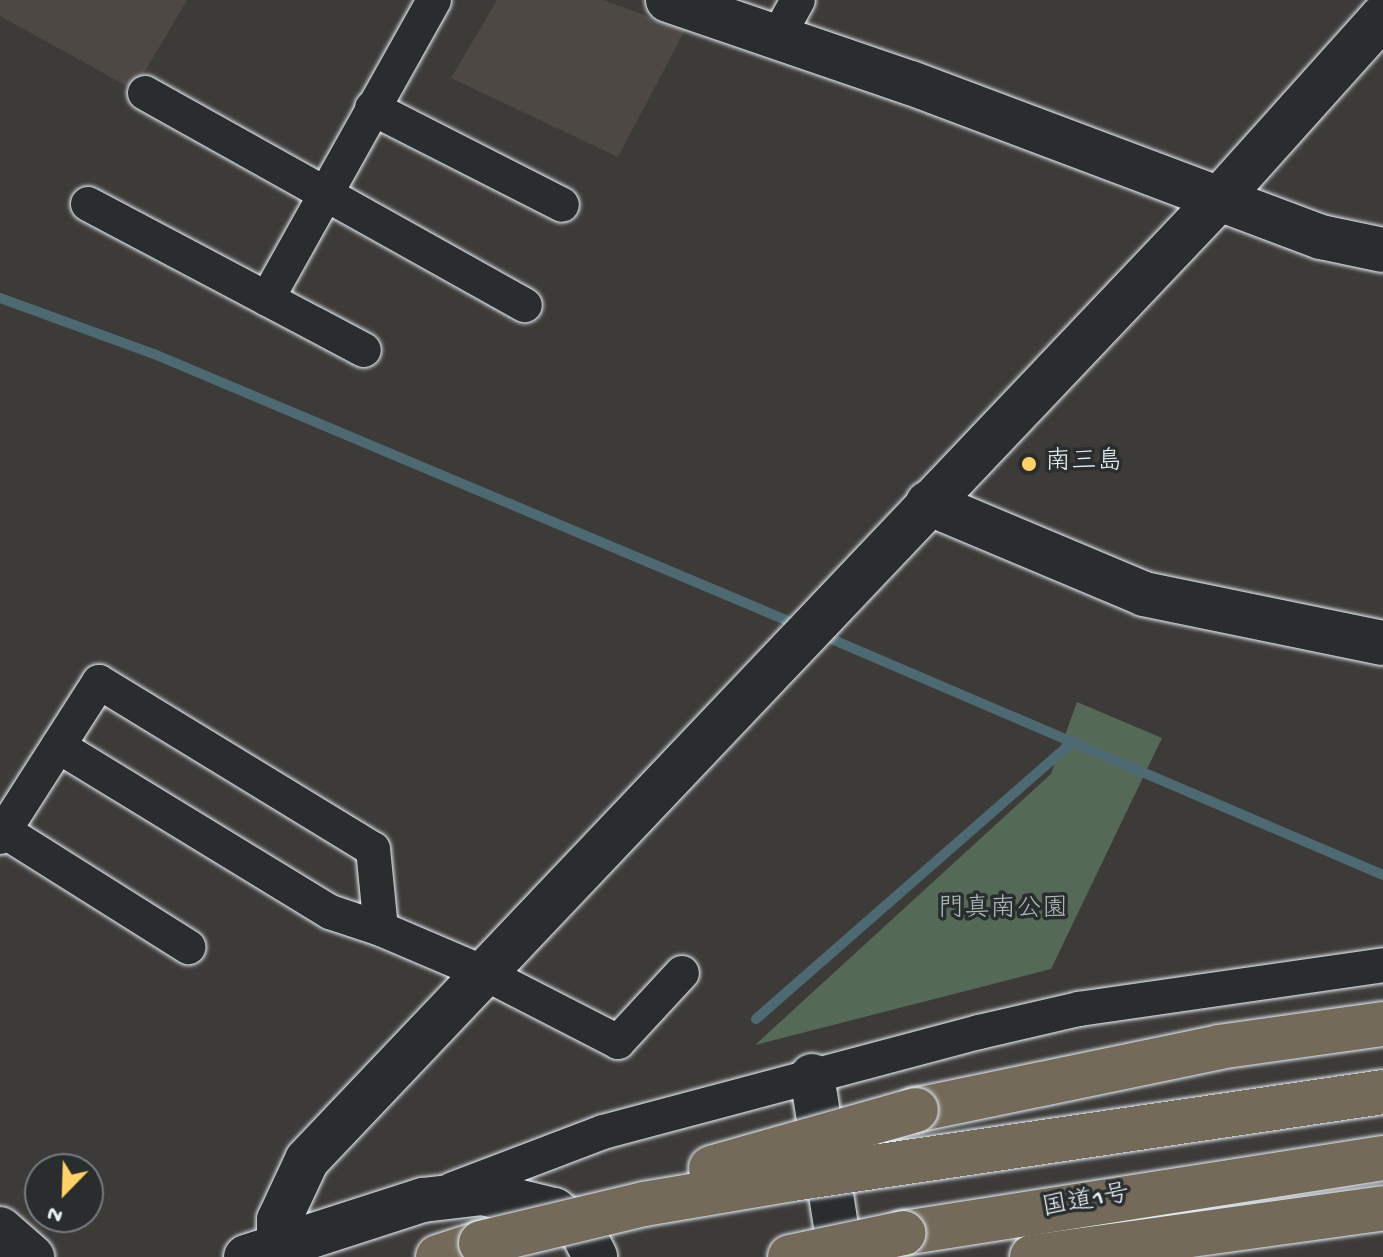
<!DOCTYPE html>
<html>
<head>
<meta charset="utf-8">
<style>
	body { margin:0 }
	#map { position:relative; width:1383px; height:1257px; overflow:hidden; background:#3d3b38; font-family:"Gochi Hand","Klee One",sans-serif }
	div>[style] { position:absolute }
	.built>* { inset:0; background:#4d4844 }
	.green>* { inset:0; background:#556a56 }
	.stream>* { height:10px; margin:-5px; padding:0 5px; transform-origin:5px; border-radius:5px; background:#4d6a72 }
	.roads { filter:drop-shadow(0 0 2px #e8f1f8) drop-shadow(0 0 2px #e8f1f8) }
	.street>* { height:34px; margin:-17px; padding:0 17px; transform-origin:17px; border-radius:17px; background:#2a2d2e }
	.secondary>* { height:44px; margin:-22px; padding:0 22px; transform-origin:22px; border-radius:22px; background:#2a2d2e }
	.highway>* { height:44px; margin:-22px; padding:0 22px; transform-origin:22px; border-radius:22px; background:#746a5a }
	.bridges { filter:drop-shadow(0 0 2px #e8f1f8) drop-shadow(0 0 2px #e8f1f8) }
	.highway-bridge>* { height:44px; margin:-22px; padding:0 22px; transform-origin:22px; border-radius:22px; background:#746a5a }
	.dots>* { width:22px; height:22px; translate:-50% -50%; box-sizing:border-box; border:4px solid #2a2d2e; border-radius:50% }
	span { translate:-50% -50%; white-space:nowrap; text-align:center; line-height:1.15; -webkit-text-stroke:7px #2a2d2e; paint-order:stroke }
	.poi-label { font-size:26px; color:#e8f1f8 }
	.left { translate:0 -50%; text-align:left }
	.park-label { font-size:26px; color:#adbbb7 }
	.street-label { font-size:26px; color:#e8f1f8 }
	.north { position:absolute; left:24px; top:1153px; width:80px; height:80px; box-sizing:border-box; background:#2a2d2e; border:2px solid #767b7f; border-radius:50%; rotate:203deg; font-size:22px; font-weight:700; line-height:32px; text-align:center; color:#e8f1f8 }
	.north::after { content:''; display:block; margin:auto; width:28px; height:36px; background:#ffd166; clip-path:polygon(50% 0,100% 100%,50% 72%,0 100%) }
</style>
</head>
<body>
<div id="map">
	<div class="built">
		<i style="clip-path:polygon(0 0,187px 0,134px 90px,0 16px)"></i>
		<i style="clip-path:polygon(497px 0,603px 0,685px 30px,618px 157px,451px 78px)"></i>
	</div>
	<div class="green">
		<i style="clip-path:polygon(1077px 702px,1162px 738px,1051px 969px,755px 1045px,1051px 774px)"></i>
	</div>
	<div class="stream">
		<i style="left:0;top:298px;width:164px;rotate:20deg"></i>
		<i style="left:154px;top:354px;width:701px;rotate:22.83deg"></i>
		<i style="left:822px;top:635px;width:610px;rotate:23.16deg"></i>
		<i style="left:756px;top:1019px;width:422px;rotate:-41.2deg"></i>
	</div>
	<div class="roads">
		<div class="street">
			<i style="left:777px;top:38px;width:43px;rotate:-61.1deg"></i>
			<i style="left:145px;top:93px;width:435px;rotate:29.2deg"></i>
			<i style="left:372px;top:108px;width:213px;rotate:27deg"></i>
			<i style="left:88px;top:204px;width:312px;rotate:27.9deg"></i>
			<i style="left:267px;top:299px;width:342px;rotate:-60.8deg"></i>
			<i style="left:58px;top:746px;width:319px;rotate:31.4deg"></i>
			<i style="left:330px;top:912px;width:54px;rotate:18.4deg"></i>
			<i style="left:4px;top:831px;width:218px;rotate:32.2deg"></i>
			<i style="left:0;top:837px;width:184px;rotate:-57.4deg"></i>
			<i style="left:99px;top:682px;width:321px;rotate:31.4deg"></i>
			<i style="left:373px;top:849px;width:80px;rotate:84.3deg"></i>
			<i style="left:381px;top:929px;width:110px;rotate:23.1deg"></i>
			<i style="left:482px;top:972px;width:153px;rotate:27.2deg"></i>
			<i style="left:618px;top:1042px;width:94px;rotate:-47.2deg"></i>
			<i style="left:453px;top:1189px;width:160px;rotate:-20.8deg"></i>
			<i style="left:603px;top:1132px;width:389px;rotate:-14.9deg"></i>
			<i style="left:979px;top:1032px;width:103px;rotate:-13deg"></i>
			<i style="left:1079px;top:1009px;width:307px;rotate:-8.2deg"></i>
		</div>
		<div class="secondary">
			<i style="left:668px;top:0;width:257px;rotate:18.9deg"></i>
			<i style="left:911px;top:83px;width:438px;rotate:20.6deg"></i>
			<i style="left:1321px;top:237px;width:63px;rotate:11.8deg"></i>
			<i style="left:928px;top:503px;width:234px;rotate:22.8deg"></i>
			<i style="left:1144px;top:594px;width:244px;rotate:11.6deg"></i>
			<i style="left:812px;top:1076px;width:183px;rotate:80.9deg"></i>
			<i style="left:0;top:1229px;width:43px;rotate:41.2deg"></i>
			<i style="left:279px;top:1247px;width:27px;rotate:-90deg"></i>
			<i style="left:279px;top:1220px;width:66px;rotate:-65deg"></i>
			<i style="left:307px;top:1160px;width:1325px;rotate:-46.5deg"></i>
			<i style="left:1219px;top:199px;width:246px;rotate:-48.1deg"></i>
			<i style="left:246px;top:1257px;width:186px;rotate:-17.9deg"></i>
			<i style="left:423px;top:1200px;width:60px;rotate:-6.7deg"></i>
			<i style="left:483px;top:1193px;width:73px;rotate:13.5deg"></i>
			<i style="left:554px;top:1210px;width:35px;rotate:37deg"></i>
			<i style="left:582px;top:1231px;width:29px;rotate:63deg"></i>
		</div>
		<div class="highway">
			<i style="left:916px;top:1110px;width:309px;rotate:-11.7deg"></i>
			<i style="left:1219px;top:1047px;width:166px;rotate:-8deg"></i>
			<i style="left:904px;top:1233px;width:485px;rotate:-8.9deg"></i>
			<i style="left:438px;top:1257px;width:45px;rotate:-18deg"></i>
			<i style="left:1032px;top:1257px;width:354px;rotate:-7.9deg"></i>
		</div>
	</div>
	<div class="bridges">
		<div class="highway-bridge">
			<i style="left:711px;top:1168px;width:213px;rotate:-15.8deg"></i>
			<i style="left:481px;top:1243px;width:168px;rotate:-13.5deg"></i>
			<i style="left:644px;top:1204px;width:150px;rotate:-9.6deg"></i>
			<i style="left:792px;top:1179px;width:597px;rotate:-8.37deg"></i>
			<i style="left:790px;top:1257px;width:116px;rotate:-11.9deg"></i>
		</div>
	</div>
	<div class="dots">
		<i style="left:1029px;top:464px;background:#ffd166"></i>
	</div>
	<div class="poi-label">
		<span class="left" style="left:1045px;top:464px">南三島</span>
	</div>
	<div class="park-label">
		<span style="left:1003px;top:911px">門真南公園</span>
	</div>
	<div class="street-label">
		<span style="left:1086px;top:1203px;rotate:-10deg">国道1号</span>
	</div>
	<div class="north">N</div>
</div>
</body>
</html>
